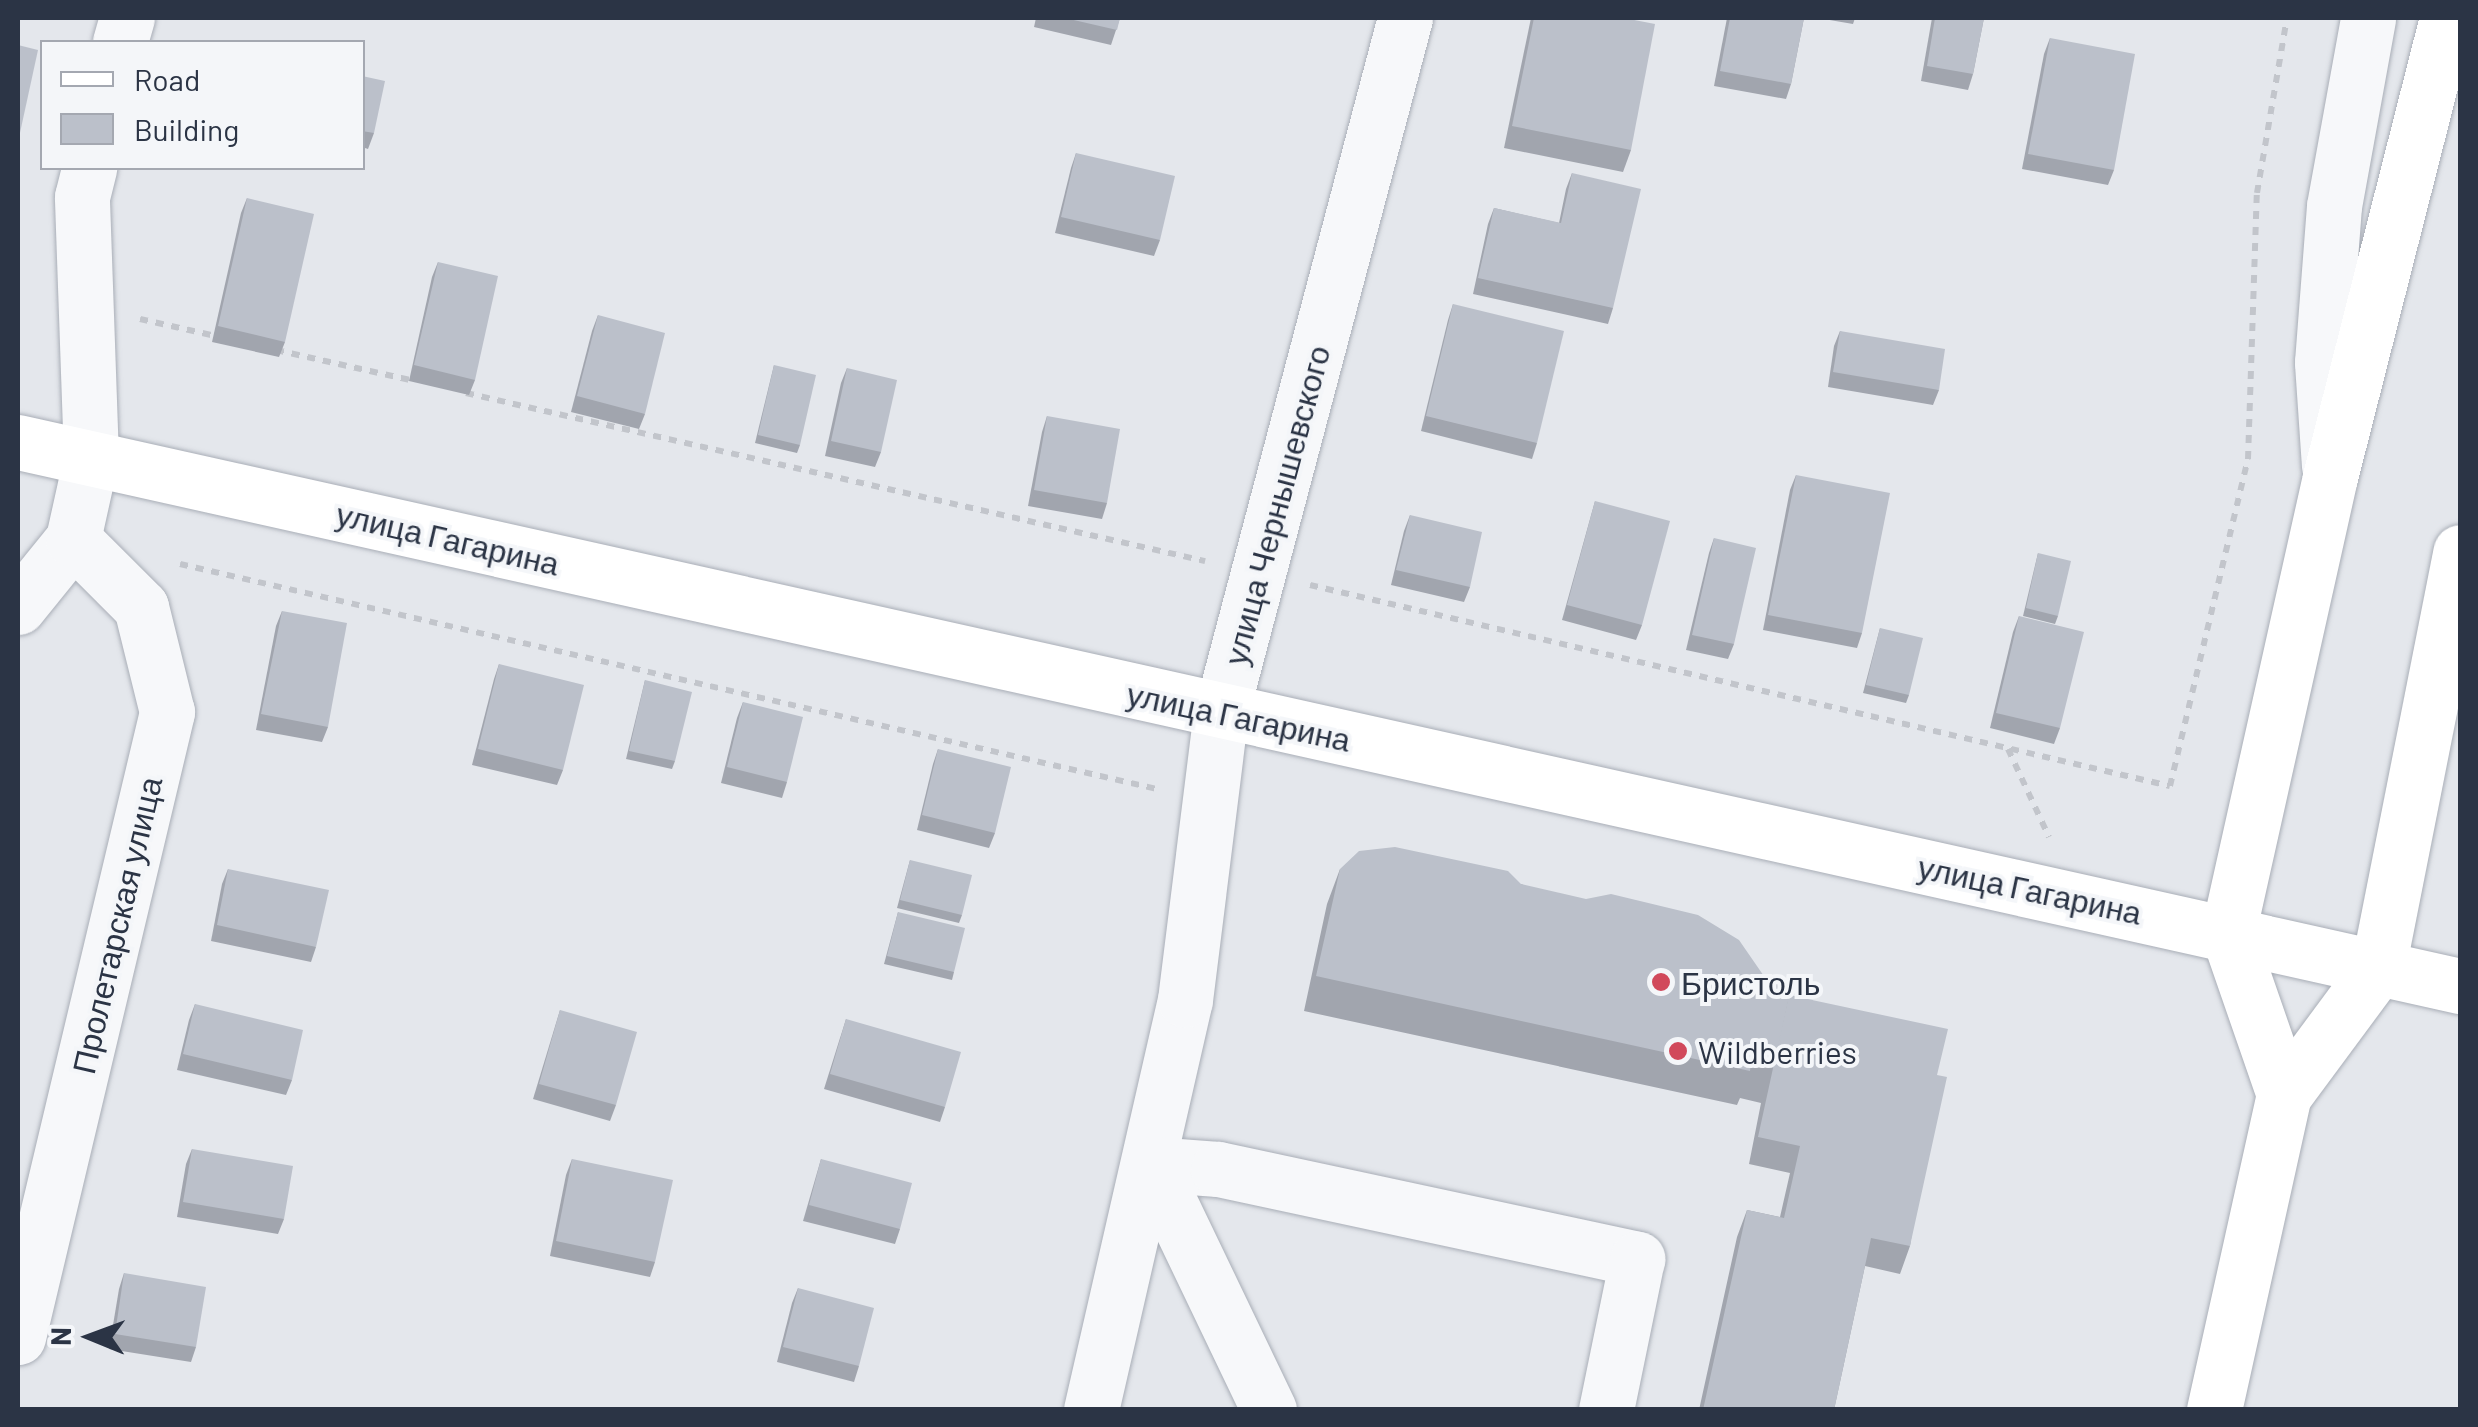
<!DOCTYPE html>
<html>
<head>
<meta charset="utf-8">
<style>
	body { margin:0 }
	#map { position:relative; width:2478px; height:1427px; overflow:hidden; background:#e4e7ec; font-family:Barlow,sans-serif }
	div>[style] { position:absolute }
	.path>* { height:6px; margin-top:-3px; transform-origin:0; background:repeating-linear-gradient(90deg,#c2c5cb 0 8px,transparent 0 16px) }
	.roads { filter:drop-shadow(0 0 2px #a9aeb7) drop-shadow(0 0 2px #a9aeb7) }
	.minor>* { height:55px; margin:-27.5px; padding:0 27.5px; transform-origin:27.5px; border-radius:27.5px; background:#f7f8fa }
	.major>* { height:55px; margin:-27.5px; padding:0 27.5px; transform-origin:27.5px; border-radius:27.5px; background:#fff }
	.wall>* { inset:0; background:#a1a5ae }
	.building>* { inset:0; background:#bbc0ca }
	.dots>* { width:28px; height:28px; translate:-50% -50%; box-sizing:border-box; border:5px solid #f4f6f9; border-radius:50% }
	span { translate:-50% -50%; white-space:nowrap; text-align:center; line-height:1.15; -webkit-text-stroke:8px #f4f6f9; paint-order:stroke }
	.street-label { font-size:32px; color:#2b3445 }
	.poi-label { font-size:32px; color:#2b3445 }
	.left { translate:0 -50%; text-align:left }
	.frame { position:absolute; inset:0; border:20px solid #2b3445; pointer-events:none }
	.legend { position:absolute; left:40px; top:40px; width:325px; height:130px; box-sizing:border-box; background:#f4f6f9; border:2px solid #a4a8b1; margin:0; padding:12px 18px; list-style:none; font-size:30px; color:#2b3445 }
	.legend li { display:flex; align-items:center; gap:20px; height:50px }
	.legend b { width:50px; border:2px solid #a4a8b1 }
	.north { position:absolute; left:40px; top:1287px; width:100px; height:100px; -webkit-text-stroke:8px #f4f6f9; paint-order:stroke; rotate:271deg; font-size:28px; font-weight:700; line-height:40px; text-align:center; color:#2b3445 }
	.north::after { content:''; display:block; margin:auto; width:35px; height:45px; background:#2b3445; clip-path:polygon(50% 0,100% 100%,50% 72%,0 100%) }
</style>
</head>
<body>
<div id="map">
	<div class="path">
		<i style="left:140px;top:319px;width:82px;rotate:12.7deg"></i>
		<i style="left:276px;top:350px;width:142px;rotate:12.6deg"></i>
		<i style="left:466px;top:393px;width:758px;rotate:12.81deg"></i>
		<i style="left:180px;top:564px;width:1003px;rotate:12.97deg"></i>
		<i style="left:1310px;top:585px;width:883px;rotate:13.16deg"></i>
		<i style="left:2170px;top:786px;width:336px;rotate:-76.6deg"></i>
		<i style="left:2248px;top:459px;width:266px;rotate:-88.1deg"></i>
		<i style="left:2257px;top:193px;width:178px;rotate:-80.3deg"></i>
		<i style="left:2008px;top:749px;width:97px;rotate:65deg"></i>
	</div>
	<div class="roads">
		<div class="minor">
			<i style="left:120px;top:42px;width:25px;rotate:-74deg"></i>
			<i style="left:2329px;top:466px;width:104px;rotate:-93.9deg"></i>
			<i style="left:2322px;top:362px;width:156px;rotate:-85.6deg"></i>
			<i style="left:2334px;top:206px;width:191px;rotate:-79.7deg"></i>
			<i style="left:18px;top:607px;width:87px;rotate:-51deg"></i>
			<i style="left:18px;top:1337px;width:643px;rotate:-76.59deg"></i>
			<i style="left:167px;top:712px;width:108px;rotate:-103.9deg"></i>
			<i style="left:141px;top:607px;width:96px;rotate:-135deg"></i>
			<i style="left:73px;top:539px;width:83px;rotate:-77.5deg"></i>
			<i style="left:91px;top:458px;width:261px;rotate:-92deg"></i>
			<i style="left:82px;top:197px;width:30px;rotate:-76deg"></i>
			<i style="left:1091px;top:1410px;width:421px;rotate:-77.1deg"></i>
			<i style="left:1185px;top:1000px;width:289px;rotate:-82.9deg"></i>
			<i style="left:1221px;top:713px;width:719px;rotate:-75.17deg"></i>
			<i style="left:1269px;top:1410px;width:273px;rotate:-115.6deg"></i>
			<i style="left:1151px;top:1164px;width:67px;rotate:4.3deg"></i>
			<i style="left:1218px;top:1169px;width:429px;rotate:12.1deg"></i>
			<i style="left:1637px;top:1259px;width:154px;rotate:101.6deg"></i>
		</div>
		<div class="major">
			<i style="left:18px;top:442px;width:2502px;rotate:12.56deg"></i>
			<i style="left:2228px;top:933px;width:467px;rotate:-77.4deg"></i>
			<i style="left:2330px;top:477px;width:474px;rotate:-75.7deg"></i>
			<i style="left:2228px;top:933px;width:171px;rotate:70.9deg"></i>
			<i style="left:2214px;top:1410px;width:323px;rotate:-77.5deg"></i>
			<i style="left:2284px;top:1095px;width:158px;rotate:-53.5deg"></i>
			<i style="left:2378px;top:968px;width:424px;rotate:-78.8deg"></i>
		</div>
	</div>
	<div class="wall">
		<i style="clip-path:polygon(1036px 18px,1120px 18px,1111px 45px,1034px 27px)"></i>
		<i style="clip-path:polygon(1531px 18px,1624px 18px,1631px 150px,1623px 172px,1504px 148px)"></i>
		<i style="clip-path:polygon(1727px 18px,1804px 18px,1791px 84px,1786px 99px,1714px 86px)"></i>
		<i style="clip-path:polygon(1818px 18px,1855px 18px,1853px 24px)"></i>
		<i style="clip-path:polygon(1932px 18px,1984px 18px,1973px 74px,1968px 90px,1921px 81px)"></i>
		<i style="clip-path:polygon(2050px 38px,2114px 170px,2108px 185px,2022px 169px,2044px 54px)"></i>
		<i style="clip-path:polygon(362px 76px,374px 133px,368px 149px,362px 147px)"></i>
		<i style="clip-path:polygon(1076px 153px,1160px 240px,1154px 256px,1055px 233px,1071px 168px)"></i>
		<i style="clip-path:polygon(1572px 173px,1613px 308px,1608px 324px,1473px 294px,1488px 224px,1494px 208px,1559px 223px,1566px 189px)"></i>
		<i style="clip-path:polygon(247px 198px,285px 342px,279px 357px,212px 342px,241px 213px)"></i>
		<i style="clip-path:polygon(438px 262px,475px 380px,469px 395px,409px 381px,432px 277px)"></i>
		<i style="clip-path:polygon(1453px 304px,1537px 443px,1532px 459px,1421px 431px,1448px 320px)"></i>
		<i style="clip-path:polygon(598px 315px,645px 414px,639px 429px,571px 412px,592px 331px)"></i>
		<i style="clip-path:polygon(1840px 331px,1939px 390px,1933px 405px,1828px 387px,1834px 346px)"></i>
		<i style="clip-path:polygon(774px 365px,800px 445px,797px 453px,755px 443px)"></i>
		<i style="clip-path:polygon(847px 368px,881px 452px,875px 467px,825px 456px,841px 383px)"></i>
		<i style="clip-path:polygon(1047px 416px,1107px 503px,1102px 519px,1028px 506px,1042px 432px)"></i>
		<i style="clip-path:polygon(1796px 475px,1862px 633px,1857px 648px,1763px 630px,1790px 490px)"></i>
		<i style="clip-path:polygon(1595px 501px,1642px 625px,1636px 640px,1562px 620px)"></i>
		<i style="clip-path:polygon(1410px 515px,1470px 587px,1464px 602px,1391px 585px,1404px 531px)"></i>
		<i style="clip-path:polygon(1714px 538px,1734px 644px,1728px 659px,1686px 650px,1709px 553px)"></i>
		<i style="clip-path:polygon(2038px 553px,2058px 616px,2055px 624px,2023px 616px)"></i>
		<i style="clip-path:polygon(282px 611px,328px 727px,322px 742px,256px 730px,276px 626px)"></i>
		<i style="clip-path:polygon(2019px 616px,2060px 728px,2054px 744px,1990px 728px,2013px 632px)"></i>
		<i style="clip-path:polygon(1880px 628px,1909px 695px,1906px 703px,1863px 693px)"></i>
		<i style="clip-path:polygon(499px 664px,563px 770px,557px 785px,472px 765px,494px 679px)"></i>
		<i style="clip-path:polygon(645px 680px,675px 761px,672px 769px,626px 759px)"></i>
		<i style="clip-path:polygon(743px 702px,787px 782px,782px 798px,721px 783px,737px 718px)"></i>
		<i style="clip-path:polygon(938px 749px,995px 833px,989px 848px,917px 830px,933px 764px)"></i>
		<i style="clip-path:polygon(910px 860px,962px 915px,959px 923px,897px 908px)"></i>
		<i style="clip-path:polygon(228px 869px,316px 947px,311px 962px,211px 941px,222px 884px)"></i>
		<i style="clip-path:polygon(1340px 869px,1521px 884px,1768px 982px,1937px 1075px,1910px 1246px,1900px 1274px,1865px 1266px,1834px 1410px,1699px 1410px,1737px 1237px,1747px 1210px,1780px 1217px,1790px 1173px,1749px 1164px,1761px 1103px,1740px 1098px,1737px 1105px,1304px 1011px,1327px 904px)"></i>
		<i style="clip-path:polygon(898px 912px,954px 972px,952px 980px,884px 964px)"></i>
		<i style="clip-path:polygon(195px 1004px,292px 1080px,286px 1095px,177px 1070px,189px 1020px)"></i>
		<i style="clip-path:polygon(560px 1010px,616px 1105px,610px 1121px,533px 1099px)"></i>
		<i style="clip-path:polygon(846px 1019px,945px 1107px,940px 1122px,824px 1089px)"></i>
		<i style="clip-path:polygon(192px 1149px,284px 1219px,278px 1234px,177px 1217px,186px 1164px)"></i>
		<i style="clip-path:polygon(572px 1159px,655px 1262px,650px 1277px,550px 1256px,566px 1175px)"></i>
		<i style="clip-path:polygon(821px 1159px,900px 1229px,895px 1244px,803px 1221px)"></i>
		<i style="clip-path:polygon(124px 1273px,196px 1347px,191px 1362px,109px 1349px,119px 1289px)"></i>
		<i style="clip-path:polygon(798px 1288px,859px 1366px,854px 1382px,777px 1362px,792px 1303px)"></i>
	</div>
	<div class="building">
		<i style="clip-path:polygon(1065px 18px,1120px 18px,1117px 30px)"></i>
		<i style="clip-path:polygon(1534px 18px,1624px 18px,1655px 24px,1631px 150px,1512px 126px)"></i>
		<i style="clip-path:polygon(1730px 18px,1804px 18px,1791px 84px,1720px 71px)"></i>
		<i style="clip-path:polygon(1935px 18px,1984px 18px,1973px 74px,1927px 66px)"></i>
		<i style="clip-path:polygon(2050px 38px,2135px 54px,2114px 170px,2028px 154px)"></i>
		<i style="clip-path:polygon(18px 45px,38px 50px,18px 142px)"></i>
		<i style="clip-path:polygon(362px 76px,385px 81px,374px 133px,362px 131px)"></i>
		<i style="clip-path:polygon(1076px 153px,1175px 176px,1160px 240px,1061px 217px)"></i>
		<i style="clip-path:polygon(1572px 173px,1641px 189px,1613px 308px,1478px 278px,1494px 208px,1561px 223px)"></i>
		<i style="clip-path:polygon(247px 198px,314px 214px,285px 342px,218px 326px)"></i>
		<i style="clip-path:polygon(438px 262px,498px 276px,475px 380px,414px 365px)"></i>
		<i style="clip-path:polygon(1453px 304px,1564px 331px,1537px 443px,1426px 416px)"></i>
		<i style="clip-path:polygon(598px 315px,665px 333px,645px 414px,577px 396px)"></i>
		<i style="clip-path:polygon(1840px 331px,1945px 349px,1939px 390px,1833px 372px)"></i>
		<i style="clip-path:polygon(774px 365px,816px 375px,800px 445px,758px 435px)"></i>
		<i style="clip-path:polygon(847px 368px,897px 380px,881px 452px,831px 441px)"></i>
		<i style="clip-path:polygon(1047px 416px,1120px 429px,1107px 503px,1034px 490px)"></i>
		<i style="clip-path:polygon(1796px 475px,1890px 493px,1862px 633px,1768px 615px)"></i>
		<i style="clip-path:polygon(1595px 501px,1670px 521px,1642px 625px,1567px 605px)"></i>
		<i style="clip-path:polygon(1410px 515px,1482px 532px,1470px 587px,1396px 570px)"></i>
		<i style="clip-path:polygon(1714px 538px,1756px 548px,1734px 644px,1692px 635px)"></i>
		<i style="clip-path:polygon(2038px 553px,2071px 561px,2058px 616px,2026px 608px)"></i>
		<i style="clip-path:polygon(282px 611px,347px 623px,328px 727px,261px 714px)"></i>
		<i style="clip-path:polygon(2019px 616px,2084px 632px,2060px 728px,1996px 713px)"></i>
		<i style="clip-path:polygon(1880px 628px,1923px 638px,1909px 695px,1866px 685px)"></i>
		<i style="clip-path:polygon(499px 664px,584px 685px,563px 770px,478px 749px)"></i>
		<i style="clip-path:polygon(645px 680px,692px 692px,675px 761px,629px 751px)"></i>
		<i style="clip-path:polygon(743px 702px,803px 717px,787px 782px,727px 767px)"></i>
		<i style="clip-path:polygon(938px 749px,1011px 767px,995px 833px,922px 815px)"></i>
		<i style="clip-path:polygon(1395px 847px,1508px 871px,1521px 884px,1586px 899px,1611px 894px,1698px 915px,1739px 940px,1768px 982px,1791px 987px,1774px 1068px,1751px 1062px,1750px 1071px,1316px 976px,1340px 869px,1359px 851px)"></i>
		<i style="clip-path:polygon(910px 860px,972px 875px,962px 915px,900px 900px)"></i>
		<i style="clip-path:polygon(228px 869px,329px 890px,316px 947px,217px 925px)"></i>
		<i style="clip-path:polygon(898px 912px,965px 928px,954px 972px,887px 956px)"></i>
		<i style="clip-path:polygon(1789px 995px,1948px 1029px,1937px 1075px,1947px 1077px,1910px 1246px,1871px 1238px,1834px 1410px,1703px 1410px,1747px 1210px,1784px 1218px,1800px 1146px,1758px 1137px)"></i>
		<i style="clip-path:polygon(195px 1004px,303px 1030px,292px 1080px,183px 1054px)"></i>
		<i style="clip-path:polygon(560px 1010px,637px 1032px,616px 1105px,539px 1084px)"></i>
		<i style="clip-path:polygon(846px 1019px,961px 1052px,945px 1107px,830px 1074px)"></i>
		<i style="clip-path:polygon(192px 1149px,293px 1166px,284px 1219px,183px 1202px)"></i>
		<i style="clip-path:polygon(572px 1159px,673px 1180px,655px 1262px,556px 1241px)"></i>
		<i style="clip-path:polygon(821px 1159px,912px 1183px,900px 1229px,809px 1205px)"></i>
		<i style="clip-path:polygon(124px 1273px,206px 1287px,196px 1347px,115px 1334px)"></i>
		<i style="clip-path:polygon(798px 1288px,874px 1308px,859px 1366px,783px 1347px)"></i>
	</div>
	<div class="dots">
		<i style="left:1661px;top:982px;background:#d1495b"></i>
		<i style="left:1678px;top:1051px;background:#d1495b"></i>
	</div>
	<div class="street-label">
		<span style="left:1276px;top:505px;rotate:-75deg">улица Чернышевского</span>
		<span style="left:448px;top:538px;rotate:13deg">улица Гагарина</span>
		<span style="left:1239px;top:716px;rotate:12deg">улица Гагарина</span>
		<span style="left:2030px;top:889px;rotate:12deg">улица Гагарина</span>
		<span style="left:116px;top:925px;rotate:-77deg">Пролетарская улица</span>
	</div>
	<div class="poi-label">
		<span class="left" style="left:1681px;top:982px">Бристоль</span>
		<span class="left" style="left:1698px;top:1051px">Wildberries</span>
	</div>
	<div class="frame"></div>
	<ul class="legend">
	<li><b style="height:12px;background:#fff"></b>Road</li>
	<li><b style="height:28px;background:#bbc0ca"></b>Building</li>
	</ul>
	<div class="north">N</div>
</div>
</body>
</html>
